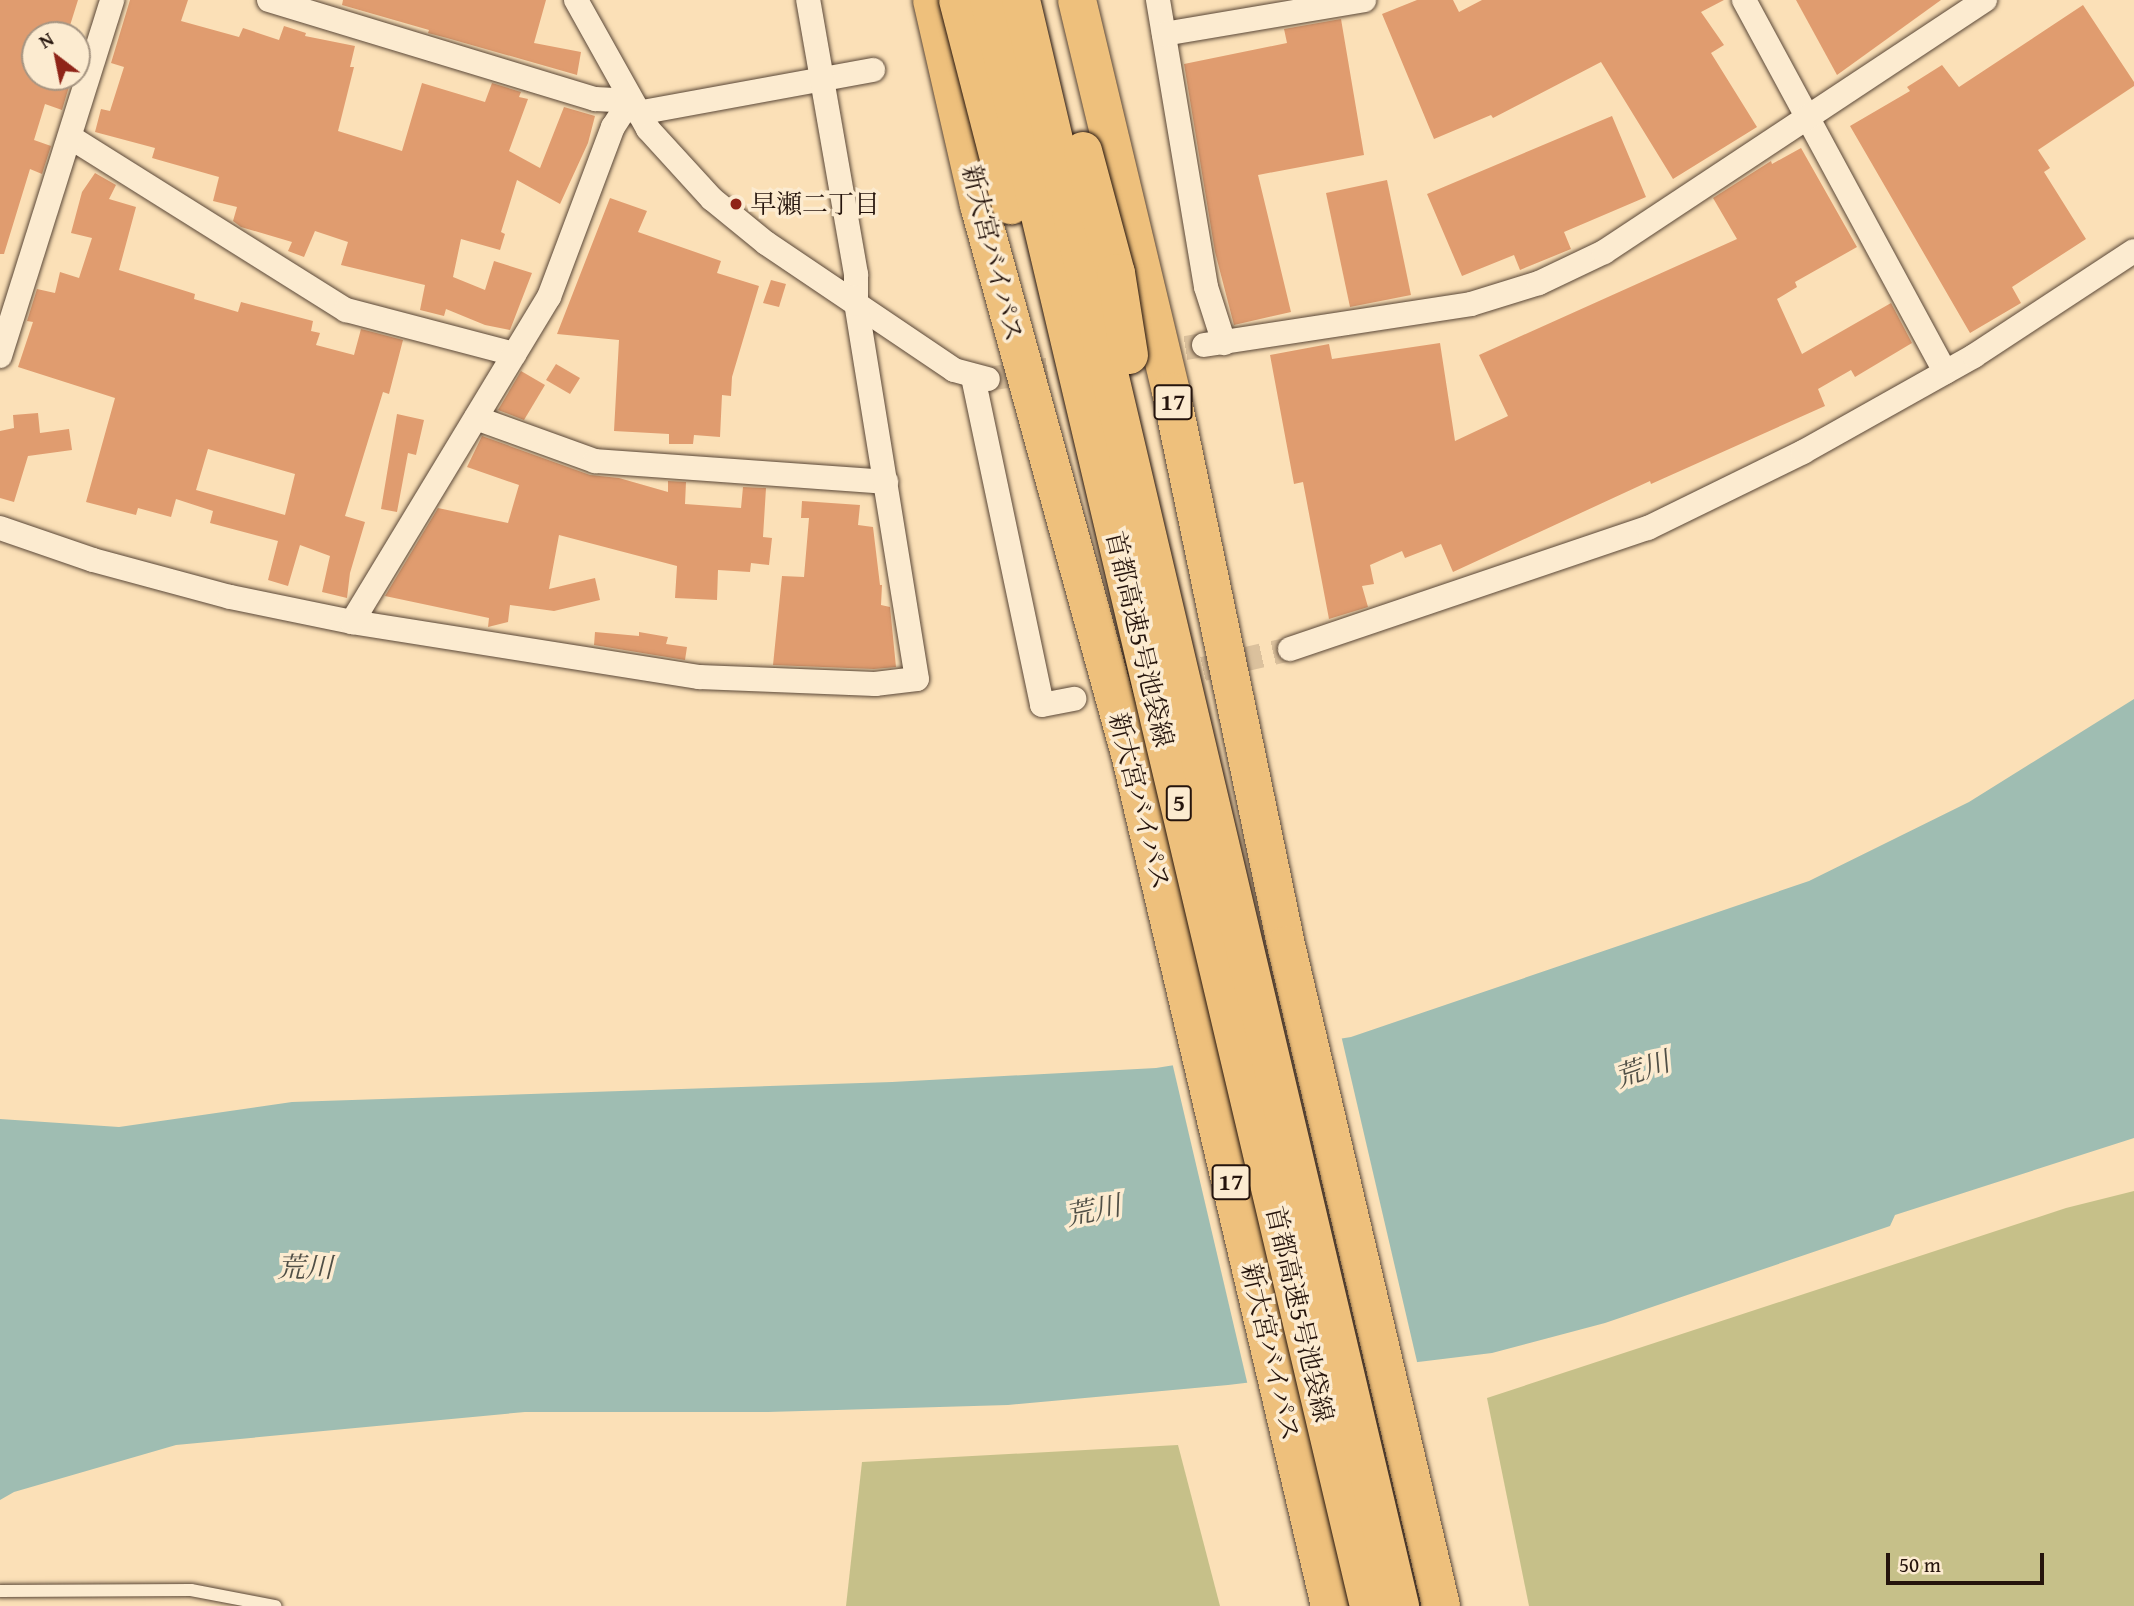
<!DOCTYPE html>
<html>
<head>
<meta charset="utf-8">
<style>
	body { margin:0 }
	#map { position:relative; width:2134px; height:1606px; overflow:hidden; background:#fbe0b7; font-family:"Gentium Book Plus","Noto Serif JP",serif }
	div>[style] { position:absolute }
	.green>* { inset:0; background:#c6c089 }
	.water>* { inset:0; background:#9fbdb2 }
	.pier>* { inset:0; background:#fbe0b7 }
	.building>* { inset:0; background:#e09c6f }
	.street-tunnel>* { height:24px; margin-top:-12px; transform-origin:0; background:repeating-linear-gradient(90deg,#dbc19d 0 24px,transparent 0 36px) }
	.roads { filter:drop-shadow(0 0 2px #5a4737) drop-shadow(0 0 2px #5a4737) }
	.lane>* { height:12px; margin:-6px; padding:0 6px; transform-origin:6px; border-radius:6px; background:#fcebd0 }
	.street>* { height:24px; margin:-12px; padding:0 12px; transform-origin:12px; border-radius:12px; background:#fcebd0 }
	.highway>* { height:38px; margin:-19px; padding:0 19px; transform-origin:19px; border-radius:19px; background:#eec07c }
	.bridges { filter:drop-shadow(0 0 2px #25140c) drop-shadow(0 0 2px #25140c) }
	.highway-bridge>* { height:38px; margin:-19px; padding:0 19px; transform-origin:19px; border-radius:19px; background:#eec07c }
	.dots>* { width:19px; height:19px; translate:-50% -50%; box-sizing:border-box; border:4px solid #fcebd0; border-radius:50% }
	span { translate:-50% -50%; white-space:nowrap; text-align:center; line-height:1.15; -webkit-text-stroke:7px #fcebd0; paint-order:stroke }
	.shield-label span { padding:2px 5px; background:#fcebd0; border:2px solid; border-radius:5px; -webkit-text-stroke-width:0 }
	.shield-label { font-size:24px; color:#25140c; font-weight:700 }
	.poi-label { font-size:26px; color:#25140c }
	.left { translate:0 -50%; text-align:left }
	.street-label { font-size:26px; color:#25140c }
	.water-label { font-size:28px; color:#504f46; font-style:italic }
	.north { position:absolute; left:21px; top:21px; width:70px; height:70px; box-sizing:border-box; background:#fcebd0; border:2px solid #a69582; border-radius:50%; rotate:328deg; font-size:19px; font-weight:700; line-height:28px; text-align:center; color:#25140c }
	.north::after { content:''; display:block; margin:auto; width:24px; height:32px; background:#8f2418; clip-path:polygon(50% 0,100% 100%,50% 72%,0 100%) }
	.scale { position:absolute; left:1886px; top:1553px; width:158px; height:32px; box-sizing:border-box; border:4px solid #25140c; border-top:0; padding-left:9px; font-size:21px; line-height:24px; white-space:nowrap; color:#25140c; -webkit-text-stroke:5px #fcebd0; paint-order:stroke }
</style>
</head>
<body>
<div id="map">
	<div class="green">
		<i style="clip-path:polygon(2134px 1191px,2134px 1606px,1529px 1606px,1487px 1398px,2066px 1208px)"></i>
		<i style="clip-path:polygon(1178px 1445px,1220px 1606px,846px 1606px,862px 1462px)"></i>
	</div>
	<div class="water">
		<i style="clip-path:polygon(2134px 699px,2134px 1138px,1895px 1215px,1890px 1226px,1605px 1323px,1492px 1353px,1228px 1385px,1008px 1405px,768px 1412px,525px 1412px,176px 1445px,14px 1492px,0 1500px,0 1119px,119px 1127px,292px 1102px,892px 1082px,1156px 1068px,1351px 1037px,1809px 881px,1969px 802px)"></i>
	</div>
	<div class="pier">
		<i style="clip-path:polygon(1341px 1035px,1418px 1366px,1248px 1386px,1172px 1062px)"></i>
	</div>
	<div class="building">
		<i style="clip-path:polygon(0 0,78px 0,67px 35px,35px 35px,35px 77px,71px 80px,62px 110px,45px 104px,34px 140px,51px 146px,42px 174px,30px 169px,4px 254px,0 254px)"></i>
		<i style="clip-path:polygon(130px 0,188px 0,181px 21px,239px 37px,243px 28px,279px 40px,284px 26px,306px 33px,305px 36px,355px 46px,350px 67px,354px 67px,338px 131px,402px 151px,422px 83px,485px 102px,492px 83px,521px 92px,519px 97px,528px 99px,509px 151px,540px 168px,564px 107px,595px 116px,588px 143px,560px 204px,517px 180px,501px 232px,505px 234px,500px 250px,461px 239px,453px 277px,485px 290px,494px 261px,532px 273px,510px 330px,485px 325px,446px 309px,444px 316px,420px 310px,425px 285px,341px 265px,348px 242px,315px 231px,304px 257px,288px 251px,292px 242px,241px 227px,233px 221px,237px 207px,213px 201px,219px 177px,152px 158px,155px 148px,95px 132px,101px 109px,110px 111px,124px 67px,111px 63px)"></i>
		<i style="clip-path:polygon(343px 0,546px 0,534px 43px,581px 52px,577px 75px,447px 38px,428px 33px,429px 30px,342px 5px)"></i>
		<i style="clip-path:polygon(1417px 0,1453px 0,1459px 12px,1482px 0,1724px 0,1701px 12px,1724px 45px,1711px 53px,1757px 127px,1673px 179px,1601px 62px,1493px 118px,1491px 115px,1434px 139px,1382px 14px)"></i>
		<i style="clip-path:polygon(1796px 0,1941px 0,1837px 75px)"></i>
		<i style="clip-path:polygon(2083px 5px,2134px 82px,2134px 86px,2038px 150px,2050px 168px,2044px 172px,2086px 239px,2012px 287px,2021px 303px,1970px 333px,1850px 126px,1910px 91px,1907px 87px,1942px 65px,1959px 87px)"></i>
		<i style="clip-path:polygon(1341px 19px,1364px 155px,1258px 175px,1291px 312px,1234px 325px,1215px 252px,1184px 64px,1287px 43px,1284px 29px)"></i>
		<i style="clip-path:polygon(1612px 116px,1646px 197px,1564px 232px,1571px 249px,1520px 270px,1514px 255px,1462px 276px,1427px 194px)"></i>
		<i style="clip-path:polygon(1801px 148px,1857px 247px,1795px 282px,1797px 287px,1777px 299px,1802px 354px,1891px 303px,1912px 343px,1855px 377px,1851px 370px,1818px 389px,1825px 406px,1651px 484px,1650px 481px,1453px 572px,1441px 544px,1405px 558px,1402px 551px,1370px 565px,1374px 584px,1362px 586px,1368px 607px,1329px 619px,1303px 482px,1294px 484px,1270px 355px,1329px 344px,1332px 359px,1440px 343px,1455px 441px,1508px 416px,1479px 355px,1737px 239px,1713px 198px,1771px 161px,1772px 164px)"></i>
		<i style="clip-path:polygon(evenodd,95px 173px,116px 185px,109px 199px,136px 207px,119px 270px,195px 294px,194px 299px,238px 312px,241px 302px,313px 321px,311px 331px,320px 333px,316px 345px,354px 355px,361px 329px,403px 340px,389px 394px,383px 392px,345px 516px,365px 522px,350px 573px,347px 598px,322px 592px,330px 556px,300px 545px,288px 586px,268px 580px,278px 541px,210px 523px,213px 511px,176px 499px,171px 517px,138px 508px,136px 515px,86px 502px,115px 398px,18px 367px,33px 322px,27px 321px,37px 289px,55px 293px,60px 272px,79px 278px,92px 238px,71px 233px,82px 192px,95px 173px,208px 449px,295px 474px,285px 515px,196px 490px,208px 449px)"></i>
		<i style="clip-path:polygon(1387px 180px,1411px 295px,1350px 307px,1326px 193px)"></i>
		<i style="clip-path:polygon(610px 198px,647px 211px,638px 232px,721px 261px,717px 273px,759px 286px,732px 377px,731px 396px,722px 395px,720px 437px,694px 435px,693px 444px,669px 444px,669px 434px,614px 431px,619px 340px,557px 334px)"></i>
		<i style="clip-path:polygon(771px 280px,786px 284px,779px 307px,763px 303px)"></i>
		<i style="clip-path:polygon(556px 364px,580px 378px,570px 394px,546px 380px)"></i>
		<i style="clip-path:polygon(521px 371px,545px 385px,524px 420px,498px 410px)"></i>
		<i style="clip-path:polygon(38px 413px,40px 433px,69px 429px,72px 450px,28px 456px,14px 502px,0 498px,0 431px,14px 428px,13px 415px)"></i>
		<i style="clip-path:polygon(397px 414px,424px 420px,416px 455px,408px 453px,397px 512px,381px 509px)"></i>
		<i style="clip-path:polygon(482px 436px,590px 475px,619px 478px,668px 492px,668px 481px,686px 482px,685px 504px,741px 508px,743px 487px,766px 488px,763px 537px,772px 538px,769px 565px,751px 563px,750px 572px,718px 570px,717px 600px,675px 598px,677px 566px,559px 535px,549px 589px,595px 578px,600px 600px,554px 611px,510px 605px,508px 622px,488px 627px,489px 618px,385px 596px,438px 508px,508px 523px,519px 485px,467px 467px)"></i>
		<i style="clip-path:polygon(802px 501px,860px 505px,858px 525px,873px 527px,880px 585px,882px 585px,881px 605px,890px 607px,896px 667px,874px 669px,773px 665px,782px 576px,804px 577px,809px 518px,801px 518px)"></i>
		<i style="clip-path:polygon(595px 632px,639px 636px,639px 632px,668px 637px,666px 644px,687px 647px,685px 660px,594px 645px)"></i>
	</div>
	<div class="street-tunnel">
		<i style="left:1150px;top:354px;width:55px;rotate:-9.5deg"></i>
		<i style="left:988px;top:379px;width:103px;rotate:-8.9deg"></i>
		<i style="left:1168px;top:677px;width:125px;rotate:-12.9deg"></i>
	</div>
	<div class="roads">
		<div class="lane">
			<i style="left:0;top:1591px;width:191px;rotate:-0.3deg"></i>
			<i style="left:191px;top:1590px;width:86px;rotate:10.8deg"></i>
		</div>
		<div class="street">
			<i style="left:269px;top:0;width:341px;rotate:16.9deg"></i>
			<i style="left:595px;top:99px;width:35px;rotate:3deg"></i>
			<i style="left:576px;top:0;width:148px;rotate:60.8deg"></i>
			<i style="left:648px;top:129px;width:95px;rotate:47.6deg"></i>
			<i style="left:712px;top:199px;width:70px;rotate:39.2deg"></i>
			<i style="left:766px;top:243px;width:227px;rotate:34deg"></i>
			<i style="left:954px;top:370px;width:35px;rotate:15deg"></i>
			<i style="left:1158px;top:0;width:291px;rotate:80.5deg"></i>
			<i style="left:1206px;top:287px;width:59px;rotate:72.2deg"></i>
			<i style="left:1744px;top:0;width:423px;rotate:61.6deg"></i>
			<i style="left:1164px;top:34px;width:203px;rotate:-9.6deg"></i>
			<i style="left:638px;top:113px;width:239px;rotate:-10.4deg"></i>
			<i style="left:70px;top:137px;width:326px;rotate:32.1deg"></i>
			<i style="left:346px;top:310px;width:174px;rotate:14.7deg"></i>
			<i style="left:1204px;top:345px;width:270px;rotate:-8.7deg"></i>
			<i style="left:1471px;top:304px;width:71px;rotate:-17.2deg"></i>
			<i style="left:1539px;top:283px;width:72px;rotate:-25.5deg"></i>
			<i style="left:1604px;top:252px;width:457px;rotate:-33.5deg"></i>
			<i style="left:0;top:356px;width:373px;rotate:-72.5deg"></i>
			<i style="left:973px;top:377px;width:335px;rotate:78.1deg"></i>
			<i style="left:1042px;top:705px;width:33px;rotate:-11deg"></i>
			<i style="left:476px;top:418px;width:127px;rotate:19.9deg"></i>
			<i style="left:595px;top:461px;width:292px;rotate:4.1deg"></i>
			<i style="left:0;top:528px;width:98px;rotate:19deg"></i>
			<i style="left:93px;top:560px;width:142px;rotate:15.1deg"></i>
			<i style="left:230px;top:597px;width:125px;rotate:11.6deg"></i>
			<i style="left:352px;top:622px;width:351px;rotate:9deg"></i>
			<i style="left:699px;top:677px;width:176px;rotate:2.3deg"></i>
			<i style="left:875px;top:684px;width:42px;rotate:-6.8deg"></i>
			<i style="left:917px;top:679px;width:380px;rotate:-99.2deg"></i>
			<i style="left:856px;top:304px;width:30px;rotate:-90deg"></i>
			<i style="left:856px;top:274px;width:278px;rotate:-99.9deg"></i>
			<i style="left:352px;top:622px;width:380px;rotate:-58.8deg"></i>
			<i style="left:549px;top:297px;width:182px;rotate:-69.4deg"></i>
			<i style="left:613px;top:127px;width:31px;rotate:-57deg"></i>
			<i style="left:1290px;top:649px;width:378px;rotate:-18.7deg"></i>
			<i style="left:1648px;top:528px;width:173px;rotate:-26.1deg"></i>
			<i style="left:1803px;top:452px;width:196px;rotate:-29.3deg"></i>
			<i style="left:1974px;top:356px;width:191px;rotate:-33.3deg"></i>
		</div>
		<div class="highway">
			<i style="left:932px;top:0;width:210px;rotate:77.1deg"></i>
			<i style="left:979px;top:205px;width:574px;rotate:74.63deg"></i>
			<i style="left:1131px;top:758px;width:871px;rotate:76.79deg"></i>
			<i style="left:1077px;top:0;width:403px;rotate:76.5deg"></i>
			<i style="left:1171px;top:392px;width:565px;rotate:78.25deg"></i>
			<i style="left:1286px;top:945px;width:679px;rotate:76.8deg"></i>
		</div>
	</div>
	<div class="bridges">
		<div class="highway-bridge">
			<i style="left:958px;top:0;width:212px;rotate:75.5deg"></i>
			<i style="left:989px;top:0;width:1650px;rotate:76.69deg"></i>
			<i style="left:1021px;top:0;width:1650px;rotate:76.72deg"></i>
			<i style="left:1083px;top:151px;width:126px;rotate:74.9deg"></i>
			<i style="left:1116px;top:273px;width:83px;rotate:81deg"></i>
		</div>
	</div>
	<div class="dots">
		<i style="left:736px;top:204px;background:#8f2418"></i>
	</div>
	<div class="shield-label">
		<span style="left:1173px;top:402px">17</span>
		<span style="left:1179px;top:803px">5</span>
		<span style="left:1231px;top:1182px">17</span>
	</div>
	<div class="poi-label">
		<span class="left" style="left:750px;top:204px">早瀬二丁目</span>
	</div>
	<div class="street-label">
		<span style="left:993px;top:253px;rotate:76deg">新大宮バイパス</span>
		<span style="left:1140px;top:639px;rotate:77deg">首都高速5号池袋線</span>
		<span style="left:1140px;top:801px;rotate:76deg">新大宮バイパス</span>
		<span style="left:1300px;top:1314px;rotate:77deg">首都高速5号池袋線</span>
		<span style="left:1271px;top:1352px;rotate:77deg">新大宮バイパス</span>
	</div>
	<div class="water-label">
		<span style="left:1642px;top:1069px;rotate:-19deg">荒川</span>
		<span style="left:1093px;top:1210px;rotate:-12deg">荒川</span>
		<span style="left:305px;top:1267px">荒川</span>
	</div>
	<div class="north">N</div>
	<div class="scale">50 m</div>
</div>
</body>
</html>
